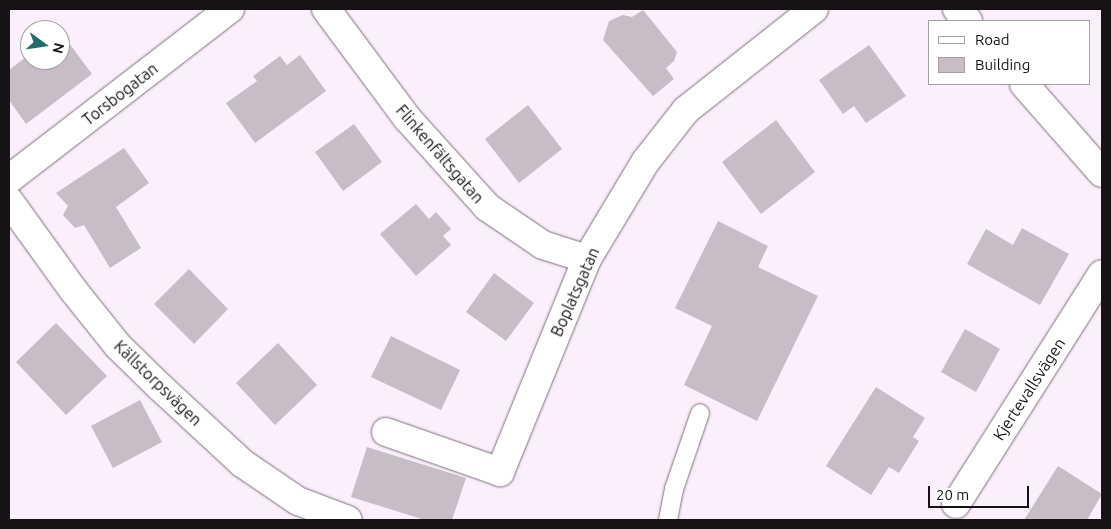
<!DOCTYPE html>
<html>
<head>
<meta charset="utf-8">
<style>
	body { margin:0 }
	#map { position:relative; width:1111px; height:529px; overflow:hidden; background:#fbeffb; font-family:Ubuntu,sans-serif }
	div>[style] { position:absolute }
	.building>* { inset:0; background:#c8bcc7 }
	.roads { filter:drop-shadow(0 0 1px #7b707a) drop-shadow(0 0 1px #7b707a) }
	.service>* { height:18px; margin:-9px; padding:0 9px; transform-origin:9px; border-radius:9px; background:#fff }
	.minor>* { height:28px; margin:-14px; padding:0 14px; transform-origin:14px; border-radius:14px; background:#fff }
	.tertiary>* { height:28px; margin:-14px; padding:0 14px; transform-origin:14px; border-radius:14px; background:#fff }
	span { translate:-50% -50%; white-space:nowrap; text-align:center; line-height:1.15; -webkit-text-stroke:4px #fff; paint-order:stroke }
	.street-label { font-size:16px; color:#161215 }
	.frame { position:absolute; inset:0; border:10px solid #161215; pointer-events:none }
	.legend { position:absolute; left:928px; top:20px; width:162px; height:65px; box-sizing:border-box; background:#fff; border:1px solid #a2a0a1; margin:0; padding:6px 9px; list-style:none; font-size:15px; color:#161215 }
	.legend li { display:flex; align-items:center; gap:10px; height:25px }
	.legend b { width:25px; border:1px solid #a2a0a1 }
	.north { position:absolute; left:20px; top:20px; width:50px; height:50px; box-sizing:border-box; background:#fff; border:1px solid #a2a0a1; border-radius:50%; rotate:104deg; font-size:14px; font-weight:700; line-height:20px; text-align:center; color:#161215 }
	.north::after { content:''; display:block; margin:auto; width:18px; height:22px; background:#216c69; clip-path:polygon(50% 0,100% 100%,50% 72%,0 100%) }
	.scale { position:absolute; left:928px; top:486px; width:101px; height:22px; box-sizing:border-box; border:2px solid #161215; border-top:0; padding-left:6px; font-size:15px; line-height:18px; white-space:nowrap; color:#161215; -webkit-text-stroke:4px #fff; paint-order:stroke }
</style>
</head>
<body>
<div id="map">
	<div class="building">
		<i style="clip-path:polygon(643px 10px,677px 52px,674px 61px,666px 68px,674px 79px,653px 96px,603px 40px,609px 21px,623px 15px,632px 17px)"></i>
		<i style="clip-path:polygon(60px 31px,92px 74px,26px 124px,9px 100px,9px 70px,30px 54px,30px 60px,60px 60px)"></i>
		<i style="clip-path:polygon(869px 45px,906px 96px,866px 123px,854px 106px,843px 114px,819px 80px)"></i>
		<i style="clip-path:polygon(300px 55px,326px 91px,255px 143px,226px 103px,257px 81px,253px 76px,280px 56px,287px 65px)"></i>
		<i style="clip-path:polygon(528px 105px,562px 149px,519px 183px,485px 139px)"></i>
		<i style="clip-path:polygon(776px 120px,815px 172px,761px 214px,722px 162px)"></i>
		<i style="clip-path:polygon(354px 124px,382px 162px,343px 191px,315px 152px)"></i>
		<i style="clip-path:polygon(124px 148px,149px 183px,116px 207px,141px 248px,110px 268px,84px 225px,75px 228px,63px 215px,68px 206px,56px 193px)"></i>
		<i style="clip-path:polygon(416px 204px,429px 219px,436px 212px,451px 229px,443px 236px,451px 245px,416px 276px,380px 234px)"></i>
		<i style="clip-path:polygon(718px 221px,768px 246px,758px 267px,818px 296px,757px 421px,684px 385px,712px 326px,675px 308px)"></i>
		<i style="clip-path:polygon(1022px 228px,1069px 254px,1040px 305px,967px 264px,986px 229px,1013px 245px)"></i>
		<i style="clip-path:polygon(189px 269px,228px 309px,194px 344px,154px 304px)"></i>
		<i style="clip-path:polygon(494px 273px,534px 303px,506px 341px,466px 312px)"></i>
		<i style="clip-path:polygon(56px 323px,107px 376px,66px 415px,16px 362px)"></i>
		<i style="clip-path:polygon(965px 329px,1000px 349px,976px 392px,941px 372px)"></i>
		<i style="clip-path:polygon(391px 336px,460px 370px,441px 410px,371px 377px)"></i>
		<i style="clip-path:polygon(278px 343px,317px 385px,275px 425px,236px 383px)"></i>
		<i style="clip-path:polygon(876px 387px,925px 418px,913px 437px,919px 441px,899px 473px,889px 467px,871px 495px,826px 466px)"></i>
		<i style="clip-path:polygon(140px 400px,162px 442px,113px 468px,91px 426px)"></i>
		<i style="clip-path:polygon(367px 447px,466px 478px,452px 520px,425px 520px,351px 497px)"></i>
		<i style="clip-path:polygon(1058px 466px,1102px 494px,1087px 520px,1024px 520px)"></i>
	</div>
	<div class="roads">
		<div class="service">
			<i style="left:668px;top:520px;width:32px;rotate:-79deg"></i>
			<i style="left:674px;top:489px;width:80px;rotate:-71.1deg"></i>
		</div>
		<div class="minor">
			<i style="left:326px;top:9px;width:136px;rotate:53.4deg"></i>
			<i style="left:407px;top:118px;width:120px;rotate:48deg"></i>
			<i style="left:487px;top:207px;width:68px;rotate:34.2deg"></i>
			<i style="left:543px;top:245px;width:46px;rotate:17.7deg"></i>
			<i style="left:9px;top:179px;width:279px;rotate:-37.6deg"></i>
			<i style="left:9px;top:201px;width:111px;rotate:54.2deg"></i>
			<i style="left:74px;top:291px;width:70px;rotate:51.3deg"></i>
			<i style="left:118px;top:346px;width:59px;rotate:44.3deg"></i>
			<i style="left:160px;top:387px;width:112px;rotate:42.8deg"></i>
			<i style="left:242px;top:463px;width:68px;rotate:34.2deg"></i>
			<i style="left:298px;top:501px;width:53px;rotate:20.8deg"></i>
			<i style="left:386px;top:432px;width:121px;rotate:19.3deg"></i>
			<i style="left:500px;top:472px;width:230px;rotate:-67.8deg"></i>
			<i style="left:587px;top:259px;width:114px;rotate:-59deg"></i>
			<i style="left:646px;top:161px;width:65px;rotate:-51.9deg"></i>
			<i style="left:686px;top:110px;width:163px;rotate:-38.3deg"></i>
			<i style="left:956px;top:504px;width:272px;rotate:-57.6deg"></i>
		</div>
		<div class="tertiary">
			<i style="left:957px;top:9px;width:16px;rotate:47deg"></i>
			<i style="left:1024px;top:84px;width:118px;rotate:48.8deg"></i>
		</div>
	</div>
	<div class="street-label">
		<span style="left:120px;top:94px;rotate:-38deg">Torsbogatan</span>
		<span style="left:440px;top:154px;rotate:49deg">Flinkenfältsgatan</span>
		<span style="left:575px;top:292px;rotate:-66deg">Boplatsgatan</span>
		<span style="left:158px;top:383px;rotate:44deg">Källstorpsvägen</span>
		<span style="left:1029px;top:389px;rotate:-57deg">Kjertevallsvägen</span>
	</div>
	<div class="frame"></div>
	<ul class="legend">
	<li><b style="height:6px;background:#fff"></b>Road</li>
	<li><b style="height:14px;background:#c8bcc7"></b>Building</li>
	</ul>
	<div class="north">N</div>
	<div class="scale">20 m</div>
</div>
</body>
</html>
